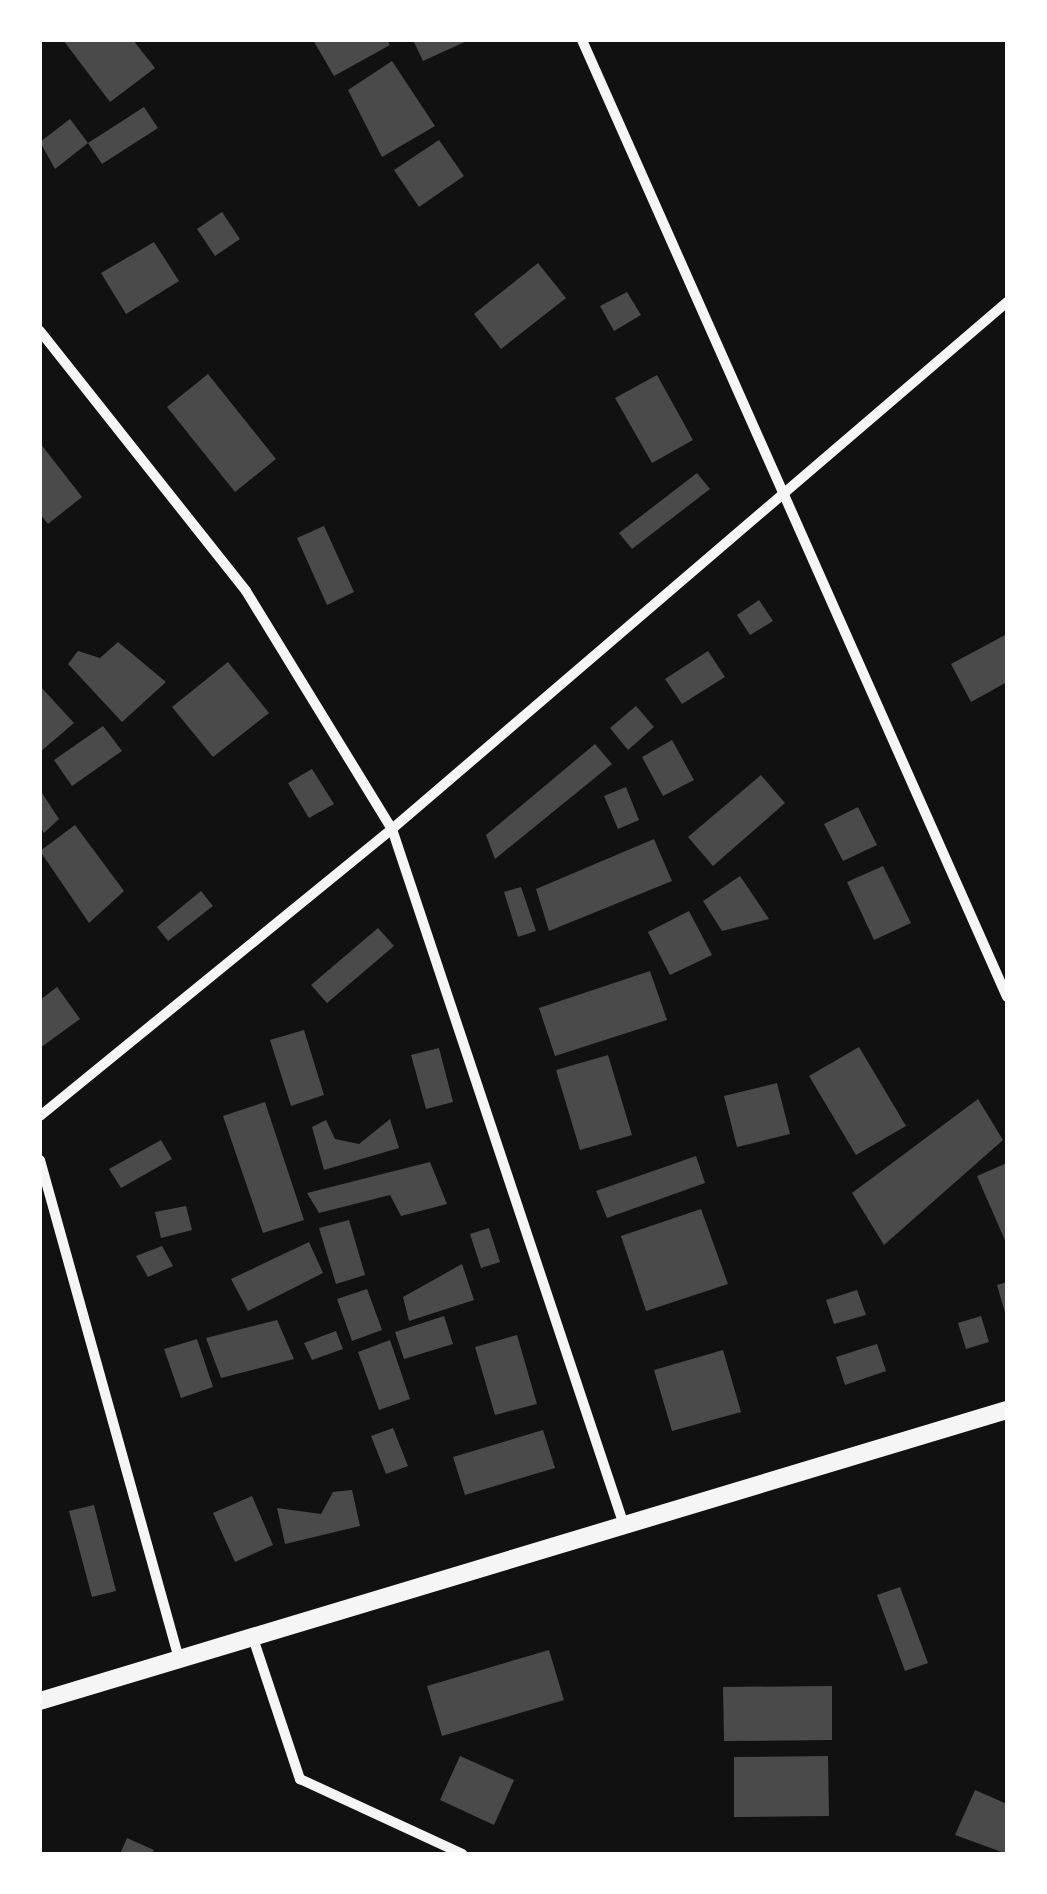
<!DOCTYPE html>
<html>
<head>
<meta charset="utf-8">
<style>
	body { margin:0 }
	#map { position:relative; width:1047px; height:1894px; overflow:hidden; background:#111; font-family:Ubuntu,sans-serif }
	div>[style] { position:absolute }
	.building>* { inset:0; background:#4a4a4a }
	.minor>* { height:10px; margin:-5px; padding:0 5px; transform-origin:5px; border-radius:5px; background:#f5f5f5 }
	.tertiary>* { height:18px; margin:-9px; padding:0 9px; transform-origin:9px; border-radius:9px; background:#f5f5f5 }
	span { translate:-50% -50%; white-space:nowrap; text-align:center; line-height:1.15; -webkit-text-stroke:8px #fff; paint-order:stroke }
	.frame { position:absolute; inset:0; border:42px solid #fff; pointer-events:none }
</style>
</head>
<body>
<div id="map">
	<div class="building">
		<i style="clip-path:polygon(63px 40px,133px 40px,155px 68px,110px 102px)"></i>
		<i style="clip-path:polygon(313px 40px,387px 40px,390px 45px,334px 76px)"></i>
		<i style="clip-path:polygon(413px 40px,469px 40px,423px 61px)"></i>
		<i style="clip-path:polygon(392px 61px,435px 126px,382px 157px,348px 90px)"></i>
		<i style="clip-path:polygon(144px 107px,158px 128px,102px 164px,88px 143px)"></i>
		<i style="clip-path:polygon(70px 119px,88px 143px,55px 169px,40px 142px)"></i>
		<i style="clip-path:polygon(439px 140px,464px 176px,419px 207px,394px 170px)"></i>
		<i style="clip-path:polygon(222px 212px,240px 239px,215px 256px,197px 229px)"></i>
		<i style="clip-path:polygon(154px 242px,179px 281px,126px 314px,101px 273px)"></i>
		<i style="clip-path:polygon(538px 263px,566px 298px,501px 349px,474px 314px)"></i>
		<i style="clip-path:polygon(627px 292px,641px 315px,614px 331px,600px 306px)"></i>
		<i style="clip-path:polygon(208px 374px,276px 459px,235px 492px,167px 407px)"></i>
		<i style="clip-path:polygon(657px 375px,693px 440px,652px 463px,615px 398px)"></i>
		<i style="clip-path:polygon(40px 443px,82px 497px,48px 524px,40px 514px)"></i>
		<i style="clip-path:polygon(697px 473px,710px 489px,632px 549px,619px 533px)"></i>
		<i style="clip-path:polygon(324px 526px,354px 592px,327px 605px,297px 538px)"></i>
		<i style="clip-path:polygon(759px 600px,773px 621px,750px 635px,737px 615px)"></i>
		<i style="clip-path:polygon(1007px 634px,1007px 682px,971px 702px,951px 664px)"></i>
		<i style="clip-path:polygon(118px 642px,166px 682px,122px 722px,68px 664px,78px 651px,100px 658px)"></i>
		<i style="clip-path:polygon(708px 651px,725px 677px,682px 704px,665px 679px)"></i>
		<i style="clip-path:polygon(228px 662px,269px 713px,213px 757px,172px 707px)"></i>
		<i style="clip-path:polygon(40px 686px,74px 723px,40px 752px)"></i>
		<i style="clip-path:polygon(636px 706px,654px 727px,628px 750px,610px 728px)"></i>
		<i style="clip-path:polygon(103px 726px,122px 751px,72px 786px,54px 760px)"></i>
		<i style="clip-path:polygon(672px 740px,694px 780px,663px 796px,642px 757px)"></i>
		<i style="clip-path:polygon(595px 744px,612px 764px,495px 859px,486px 835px)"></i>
		<i style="clip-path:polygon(312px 769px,334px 804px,309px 818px,288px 783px)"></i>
		<i style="clip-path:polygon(761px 775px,785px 803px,713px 866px,688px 837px)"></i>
		<i style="clip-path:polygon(626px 787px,639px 820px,618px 829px,604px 796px)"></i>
		<i style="clip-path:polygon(40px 790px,59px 819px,44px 833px,40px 827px)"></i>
		<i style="clip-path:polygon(858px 807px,877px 845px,843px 861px,824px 824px)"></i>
		<i style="clip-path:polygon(75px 825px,124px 891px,89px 923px,40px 851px)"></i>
		<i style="clip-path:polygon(654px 839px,672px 881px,549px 931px,536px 889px)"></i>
		<i style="clip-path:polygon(883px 866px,911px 923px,874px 940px,847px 882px)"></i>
		<i style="clip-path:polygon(740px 876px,769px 919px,722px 931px,703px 901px)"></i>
		<i style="clip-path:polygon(521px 887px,536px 931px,518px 937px,504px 892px)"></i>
		<i style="clip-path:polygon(201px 891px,213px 906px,168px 941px,157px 927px)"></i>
		<i style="clip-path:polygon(689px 911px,712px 955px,670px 975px,648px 932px)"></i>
		<i style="clip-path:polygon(378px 928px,394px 946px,327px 1003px,311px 985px)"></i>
		<i style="clip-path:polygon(650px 971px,667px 1020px,555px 1056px,539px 1008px)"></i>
		<i style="clip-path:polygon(57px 987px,80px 1019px,40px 1048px,40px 1000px)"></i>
		<i style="clip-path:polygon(304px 1030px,324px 1095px,291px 1106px,270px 1040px)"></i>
		<i style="clip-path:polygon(859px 1047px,906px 1126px,856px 1155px,809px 1076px)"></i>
		<i style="clip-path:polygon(439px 1048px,453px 1102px,426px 1109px,411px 1055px)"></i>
		<i style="clip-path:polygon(608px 1055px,632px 1135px,580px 1150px,556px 1070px)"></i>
		<i style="clip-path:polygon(777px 1083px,790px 1134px,737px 1147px,724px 1096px)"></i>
		<i style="clip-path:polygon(978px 1099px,1003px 1140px,884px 1245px,852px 1193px)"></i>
		<i style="clip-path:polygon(265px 1102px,304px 1220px,263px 1233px,223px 1116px)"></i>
		<i style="clip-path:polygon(390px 1119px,399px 1148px,324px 1170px,312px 1127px,326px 1120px,335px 1139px,359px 1144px)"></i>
		<i style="clip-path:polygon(161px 1140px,172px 1159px,121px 1188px,109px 1169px)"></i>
		<i style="clip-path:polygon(696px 1156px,705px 1183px,607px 1218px,596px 1191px)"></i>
		<i style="clip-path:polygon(430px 1162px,447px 1204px,401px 1216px,390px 1195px,319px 1213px,307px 1193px)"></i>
		<i style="clip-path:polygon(1007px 1163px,1007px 1245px,977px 1176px)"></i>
		<i style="clip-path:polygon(186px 1206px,192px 1230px,161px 1238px,155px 1212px)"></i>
		<i style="clip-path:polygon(701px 1209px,728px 1284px,646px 1311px,621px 1236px)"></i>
		<i style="clip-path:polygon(349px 1220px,365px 1275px,336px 1284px,319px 1228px)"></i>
		<i style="clip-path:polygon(489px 1228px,500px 1262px,481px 1268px,470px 1234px)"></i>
		<i style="clip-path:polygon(309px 1242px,323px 1273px,248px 1311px,231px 1279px)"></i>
		<i style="clip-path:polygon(162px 1246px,173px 1266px,148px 1277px,136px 1256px)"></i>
		<i style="clip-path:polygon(462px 1264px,474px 1300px,409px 1321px,403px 1297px)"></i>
		<i style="clip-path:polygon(1007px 1282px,1007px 1316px,1006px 1316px,997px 1285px)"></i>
		<i style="clip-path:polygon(367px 1289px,382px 1330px,352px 1341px,337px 1299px)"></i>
		<i style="clip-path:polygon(857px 1290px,866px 1315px,834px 1324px,826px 1300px)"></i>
		<i style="clip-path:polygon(444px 1316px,453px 1344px,404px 1359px,395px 1332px)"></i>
		<i style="clip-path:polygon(981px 1316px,989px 1342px,966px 1349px,958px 1323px)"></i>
		<i style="clip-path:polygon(277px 1320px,294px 1359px,221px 1378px,206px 1338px)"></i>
		<i style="clip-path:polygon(336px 1331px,343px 1349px,312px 1360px,304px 1343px)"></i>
		<i style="clip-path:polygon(517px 1335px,537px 1404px,495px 1415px,475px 1347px)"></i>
		<i style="clip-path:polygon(197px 1339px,213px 1387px,181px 1398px,164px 1349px)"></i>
		<i style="clip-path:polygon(390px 1340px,410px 1399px,379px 1410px,358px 1352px)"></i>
		<i style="clip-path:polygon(877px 1344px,886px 1371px,845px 1385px,836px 1357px)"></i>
		<i style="clip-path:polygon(723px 1350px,741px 1412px,672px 1431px,654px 1370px)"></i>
		<i style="clip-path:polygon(393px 1428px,408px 1466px,386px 1474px,371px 1436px)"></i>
		<i style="clip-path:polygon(543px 1430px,555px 1468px,465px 1495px,453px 1457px)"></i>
		<i style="clip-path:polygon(352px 1490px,360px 1526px,285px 1544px,277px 1508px,321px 1514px,333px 1492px)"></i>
		<i style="clip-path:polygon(252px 1496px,273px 1545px,235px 1562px,213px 1513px)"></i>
		<i style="clip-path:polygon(94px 1505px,116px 1591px,92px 1597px,69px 1511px)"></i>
		<i style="clip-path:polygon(900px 1587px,928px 1663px,905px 1671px,877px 1595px)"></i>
		<i style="clip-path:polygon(549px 1650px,564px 1700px,442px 1736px,427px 1686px)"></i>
		<i style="clip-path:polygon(832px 1686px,832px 1740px,724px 1741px,723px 1687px)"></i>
		<i style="clip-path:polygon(460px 1756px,514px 1780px,494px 1825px,440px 1800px)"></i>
		<i style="clip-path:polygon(828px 1756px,829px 1816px,734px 1817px,734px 1757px)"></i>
		<i style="clip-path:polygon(975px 1790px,1007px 1804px,1007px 1854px,955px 1835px)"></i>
		<i style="clip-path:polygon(127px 1838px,154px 1850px,152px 1854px,120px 1854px)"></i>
	</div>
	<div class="minor">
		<i style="left:582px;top:40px;width:1047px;rotate:66.05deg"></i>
		<i style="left:40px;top:331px;width:332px;rotate:51.6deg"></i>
		<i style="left:246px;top:591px;width:279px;rotate:58.5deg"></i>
		<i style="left:392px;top:829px;width:737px;rotate:71.57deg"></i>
		<i style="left:40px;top:1116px;width:454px;rotate:-39.2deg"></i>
		<i style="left:392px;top:829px;width:810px;rotate:-40.59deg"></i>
		<i style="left:40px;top:1160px;width:518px;rotate:74.43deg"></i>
		<i style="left:253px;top:1638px;width:149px;rotate:71.6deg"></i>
		<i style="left:300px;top:1779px;width:179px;rotate:24.8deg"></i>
	</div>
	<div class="tertiary">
		<i style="left:40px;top:1701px;width:1010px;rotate:-16.75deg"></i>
	</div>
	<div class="frame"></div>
</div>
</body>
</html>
